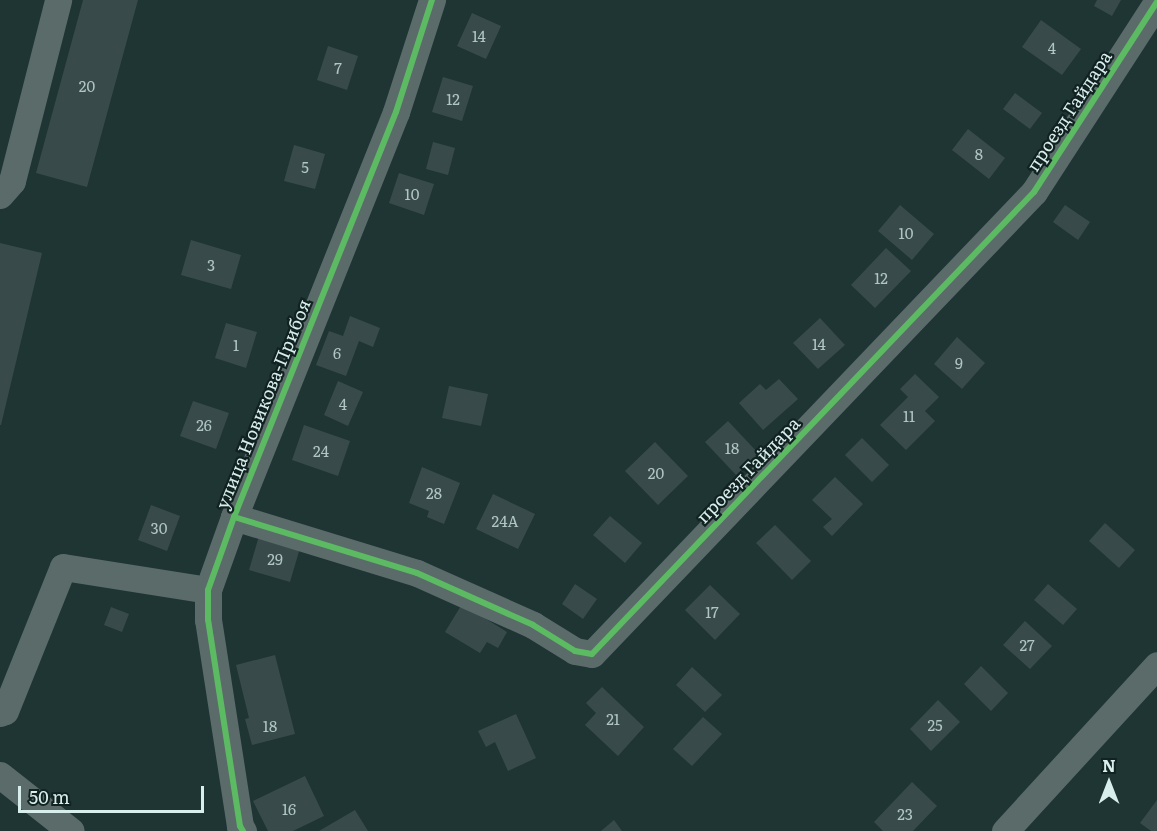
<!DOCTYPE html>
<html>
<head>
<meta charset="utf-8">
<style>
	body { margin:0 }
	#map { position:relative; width:1157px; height:831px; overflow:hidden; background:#1e3534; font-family:Literata,serif }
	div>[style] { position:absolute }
	.building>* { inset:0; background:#384b4a }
	.minor>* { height:27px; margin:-13.5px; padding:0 13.5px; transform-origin:13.5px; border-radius:13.5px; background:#5a6b6a }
	.cycleway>* { height:6px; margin:-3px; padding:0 3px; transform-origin:3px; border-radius:3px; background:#5cba63 }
	span { translate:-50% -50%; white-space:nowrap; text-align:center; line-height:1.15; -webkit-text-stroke:4.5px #112221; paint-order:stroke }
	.number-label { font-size:15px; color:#b0c5c4 }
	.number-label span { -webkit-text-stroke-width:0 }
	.street-label { font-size:18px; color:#d8eeed }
	.north { position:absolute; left:1079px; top:753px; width:60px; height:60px; -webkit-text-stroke:4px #112221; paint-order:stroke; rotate:0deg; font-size:16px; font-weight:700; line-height:24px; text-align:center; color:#d8eeed }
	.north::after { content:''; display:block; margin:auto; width:21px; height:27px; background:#d8eeed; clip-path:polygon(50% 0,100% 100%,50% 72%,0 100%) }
	.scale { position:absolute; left:18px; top:786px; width:186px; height:27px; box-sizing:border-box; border:3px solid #d8eeed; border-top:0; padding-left:8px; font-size:18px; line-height:21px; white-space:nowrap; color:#d8eeed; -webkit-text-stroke:4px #112221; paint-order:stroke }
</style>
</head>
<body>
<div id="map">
	<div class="building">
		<i style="clip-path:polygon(83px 0,138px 0,87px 187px,36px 173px)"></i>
		<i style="clip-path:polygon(1097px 0,1121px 0,1112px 16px,1094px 6px)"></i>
		<i style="clip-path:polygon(472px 13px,501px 26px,486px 59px,457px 46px)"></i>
		<i style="clip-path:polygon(1041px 20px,1081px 49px,1062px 75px,1022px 47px)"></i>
		<i style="clip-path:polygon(328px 46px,358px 56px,347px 90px,317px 80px)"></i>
		<i style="clip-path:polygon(443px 77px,473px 86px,462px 121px,432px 112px)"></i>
		<i style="clip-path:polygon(1015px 93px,1042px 113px,1030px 129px,1003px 109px)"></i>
		<i style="clip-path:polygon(968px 129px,1005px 158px,989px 179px,952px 150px)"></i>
		<i style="clip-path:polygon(433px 142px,455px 148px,448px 175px,426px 169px)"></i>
		<i style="clip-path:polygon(294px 145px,325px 154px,315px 189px,284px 181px)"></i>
		<i style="clip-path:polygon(399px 173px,434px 184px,424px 215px,389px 203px)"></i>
		<i style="clip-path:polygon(900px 205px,934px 234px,912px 260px,878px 231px)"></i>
		<i style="clip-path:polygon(1065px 205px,1090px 222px,1078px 240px,1053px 222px)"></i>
		<i style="clip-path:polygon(191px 240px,241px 255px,231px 289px,181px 275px)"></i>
		<i style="clip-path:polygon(0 243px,42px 253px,1px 425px,0 425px)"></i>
		<i style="clip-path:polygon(886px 248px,911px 271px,875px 308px,851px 285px)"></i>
		<i style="clip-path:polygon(350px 316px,380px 328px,373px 347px,359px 341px,346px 376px,316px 365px,329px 331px,343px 336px)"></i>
		<i style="clip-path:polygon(820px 318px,845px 345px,818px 369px,793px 343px)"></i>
		<i style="clip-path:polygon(226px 323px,257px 332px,246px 368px,215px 358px)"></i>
		<i style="clip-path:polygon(957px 337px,985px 363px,962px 389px,934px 364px)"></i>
		<i style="clip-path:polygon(915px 374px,939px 397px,925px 411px,935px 421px,906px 450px,880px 425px,908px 397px,900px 389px)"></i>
		<i style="clip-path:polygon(779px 379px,798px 399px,763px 430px,739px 403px,760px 384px,766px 390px)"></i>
		<i style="clip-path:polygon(338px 381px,363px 392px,348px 426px,324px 415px)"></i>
		<i style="clip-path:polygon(449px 386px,488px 394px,481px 426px,442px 418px)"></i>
		<i style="clip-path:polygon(193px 401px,229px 413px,216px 449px,180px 436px)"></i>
		<i style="clip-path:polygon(728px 421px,759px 454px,736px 475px,705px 442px)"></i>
		<i style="clip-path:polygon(304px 425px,350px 441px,338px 476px,292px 460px)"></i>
		<i style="clip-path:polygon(862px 438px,889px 465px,872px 482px,845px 455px)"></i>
		<i style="clip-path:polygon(655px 442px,688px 476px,658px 505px,625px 471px)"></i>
		<i style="clip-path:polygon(422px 467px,460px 483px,444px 524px,427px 517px,429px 511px,409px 503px)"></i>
		<i style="clip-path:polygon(835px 477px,863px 504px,832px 536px,823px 527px,832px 519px,812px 500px)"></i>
		<i style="clip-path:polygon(493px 494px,535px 514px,518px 549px,476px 529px)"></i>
		<i style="clip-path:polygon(151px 505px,180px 516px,167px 551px,138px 540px)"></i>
		<i style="clip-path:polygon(610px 516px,642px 543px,625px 563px,593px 535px)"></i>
		<i style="clip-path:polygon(1105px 523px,1135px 550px,1119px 568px,1089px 541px)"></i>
		<i style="clip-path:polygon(775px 525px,811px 561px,792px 580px,756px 543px)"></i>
		<i style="clip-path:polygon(259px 536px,300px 548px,290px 582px,249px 570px)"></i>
		<i style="clip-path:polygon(575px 584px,597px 599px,583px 619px,562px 604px)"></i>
		<i style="clip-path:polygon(1048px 584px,1077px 609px,1063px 625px,1034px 600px)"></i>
		<i style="clip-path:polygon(710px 585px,740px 614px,715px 640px,685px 610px)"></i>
		<i style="clip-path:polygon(462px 604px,507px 632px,498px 648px,487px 642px,480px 653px,445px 632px)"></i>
		<i style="clip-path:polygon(111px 607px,129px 614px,122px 632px,104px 625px)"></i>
		<i style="clip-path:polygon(1025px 621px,1052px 646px,1030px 669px,1003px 645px)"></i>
		<i style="clip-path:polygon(275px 655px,295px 734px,252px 745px,245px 719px,249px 718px,236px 665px)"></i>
		<i style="clip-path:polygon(981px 666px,1008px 693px,991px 711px,964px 684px)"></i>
		<i style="clip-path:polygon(692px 667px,722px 695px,705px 712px,676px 685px)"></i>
		<i style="clip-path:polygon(602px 687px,644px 727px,618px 756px,585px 725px,596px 713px,586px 703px)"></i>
		<i style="clip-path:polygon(938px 700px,960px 722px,931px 751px,910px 729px)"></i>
		<i style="clip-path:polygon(516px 714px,536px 758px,508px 771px,495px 742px,486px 747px,478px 731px)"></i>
		<i style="clip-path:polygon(703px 717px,722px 734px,692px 766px,673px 749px)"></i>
		<i style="clip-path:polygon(305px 776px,324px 816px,293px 831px,268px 831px,253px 801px)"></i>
		<i style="clip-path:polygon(912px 782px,937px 806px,913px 831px,883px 831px,874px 822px)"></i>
		<i style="clip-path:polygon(1157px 800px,1157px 831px,1151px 831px,1140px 823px)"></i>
		<i style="clip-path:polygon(355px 810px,368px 831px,319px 831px)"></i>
		<i style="clip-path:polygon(614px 820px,622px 831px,601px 831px)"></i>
	</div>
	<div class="minor">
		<i style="left:0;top:195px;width:18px;rotate:-49deg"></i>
		<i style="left:12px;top:181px;width:187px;rotate:-75.7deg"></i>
		<i style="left:234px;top:517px;width:191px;rotate:17deg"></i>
		<i style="left:417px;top:573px;width:127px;rotate:24.1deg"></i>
		<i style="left:533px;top:625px;width:49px;rotate:31.8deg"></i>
		<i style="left:575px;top:651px;width:17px;rotate:10deg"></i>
		<i style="left:592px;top:654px;width:639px;rotate:-46.27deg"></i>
		<i style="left:1034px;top:192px;width:226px;rotate:-57.1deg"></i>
		<i style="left:0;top:713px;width:5px;rotate:-22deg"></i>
		<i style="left:5px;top:711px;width:155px;rotate:-68.1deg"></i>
		<i style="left:63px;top:567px;width:147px;rotate:9deg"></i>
		<i style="left:0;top:775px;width:90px;rotate:38.3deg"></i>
		<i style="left:243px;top:831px;width:6px;rotate:-121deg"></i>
		<i style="left:240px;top:826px;width:208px;rotate:-98.8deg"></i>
		<i style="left:208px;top:620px;width:30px;rotate:-90deg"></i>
		<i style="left:208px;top:590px;width:77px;rotate:-70.4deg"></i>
		<i style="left:234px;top:517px;width:436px;rotate:-68.2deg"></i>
		<i style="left:396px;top:112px;width:118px;rotate:-72.2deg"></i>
		<i style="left:1005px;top:831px;width:225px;rotate:-47.5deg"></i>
	</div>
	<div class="cycleway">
		<i style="left:234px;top:517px;width:191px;rotate:17deg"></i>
		<i style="left:417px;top:573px;width:127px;rotate:24.1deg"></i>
		<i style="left:533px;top:625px;width:49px;rotate:31.8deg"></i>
		<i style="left:575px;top:651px;width:17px;rotate:10deg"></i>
		<i style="left:592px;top:654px;width:639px;rotate:-46.27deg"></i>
		<i style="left:1034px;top:192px;width:226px;rotate:-57.1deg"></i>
		<i style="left:243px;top:831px;width:6px;rotate:-121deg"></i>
		<i style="left:240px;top:826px;width:208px;rotate:-98.8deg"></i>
		<i style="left:208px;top:620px;width:30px;rotate:-90deg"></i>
		<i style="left:208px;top:590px;width:77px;rotate:-70.4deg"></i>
		<i style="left:234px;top:517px;width:436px;rotate:-68.2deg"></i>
		<i style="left:396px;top:112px;width:118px;rotate:-72.2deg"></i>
	</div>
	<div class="number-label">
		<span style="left:479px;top:36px">14</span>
		<span style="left:1052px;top:48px">4</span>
		<span style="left:338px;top:68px">7</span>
		<span style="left:87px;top:86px">20</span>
		<span style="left:453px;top:99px">12</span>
		<span style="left:979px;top:154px">8</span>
		<span style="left:305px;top:167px">5</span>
		<span style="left:412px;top:194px">10</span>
		<span style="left:906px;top:233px">10</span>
		<span style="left:211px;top:265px">3</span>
		<span style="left:881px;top:278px">12</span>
		<span style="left:819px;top:344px">14</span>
		<span style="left:236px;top:345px">1</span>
		<span style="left:337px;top:353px">6</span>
		<span style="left:959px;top:363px">9</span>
		<span style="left:343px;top:404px">4</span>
		<span style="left:909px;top:416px">11</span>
		<span style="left:204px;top:425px">26</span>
		<span style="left:732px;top:448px">18</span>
		<span style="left:321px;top:451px">24</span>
		<span style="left:656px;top:473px">20</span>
		<span style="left:434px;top:493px">28</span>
		<span style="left:505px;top:521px">24А</span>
		<span style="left:159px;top:528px">30</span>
		<span style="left:275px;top:559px">29</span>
		<span style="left:712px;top:612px">17</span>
		<span style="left:1027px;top:645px">27</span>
		<span style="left:613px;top:719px">21</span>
		<span style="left:935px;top:725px">25</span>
		<span style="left:270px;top:726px">18</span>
		<span style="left:289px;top:809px">16</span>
		<span style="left:905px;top:814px">23</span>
	</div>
	<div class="street-label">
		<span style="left:1069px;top:111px;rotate:-57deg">проезд Гайдара</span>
		<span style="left:263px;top:404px;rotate:-68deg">улица Новикова-Прибоя</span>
		<span style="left:748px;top:470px;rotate:-46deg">проезд Гайдара</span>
	</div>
	<div class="north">N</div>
	<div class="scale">50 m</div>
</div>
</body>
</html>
